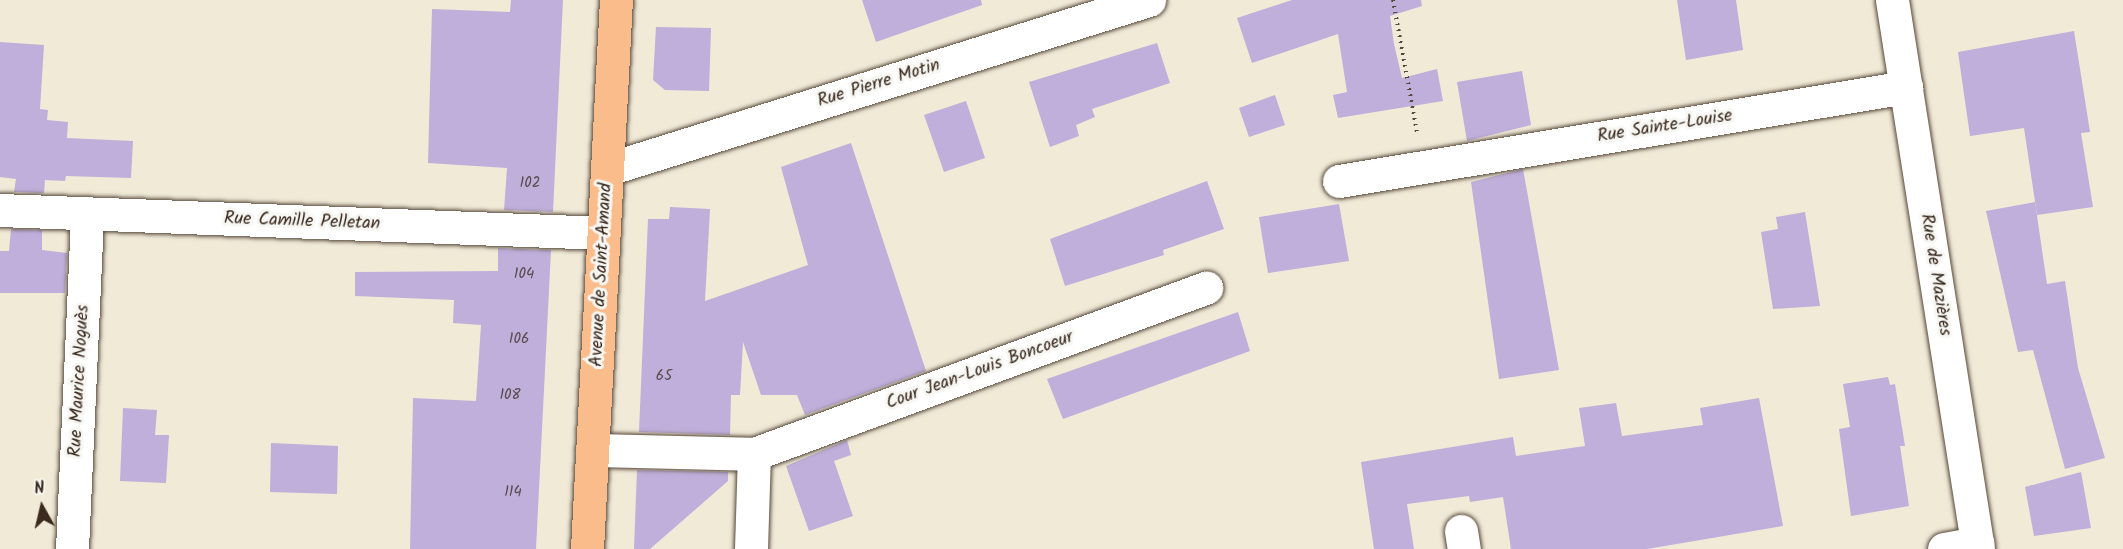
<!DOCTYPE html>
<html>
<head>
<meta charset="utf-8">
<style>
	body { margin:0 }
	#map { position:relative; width:2123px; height:549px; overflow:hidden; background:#f1ead7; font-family:Kalam,sans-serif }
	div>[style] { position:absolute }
	.building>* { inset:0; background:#bfafda }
	.path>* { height:4px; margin-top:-2px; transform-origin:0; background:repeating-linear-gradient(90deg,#56473a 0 1.5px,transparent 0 6px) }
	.roads { filter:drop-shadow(0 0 2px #56473a) drop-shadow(0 0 2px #56473a) }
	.street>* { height:33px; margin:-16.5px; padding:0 16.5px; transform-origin:16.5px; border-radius:16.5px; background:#fff }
	.primary>* { height:33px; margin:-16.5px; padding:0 16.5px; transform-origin:16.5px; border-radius:16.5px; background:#fabc8b }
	span { translate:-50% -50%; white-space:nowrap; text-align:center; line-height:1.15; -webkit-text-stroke:6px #f6f6f2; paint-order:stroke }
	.number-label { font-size:15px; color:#5c4b4d }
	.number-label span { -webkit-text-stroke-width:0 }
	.street-label { font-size:18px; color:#3b2a1e }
	.north { position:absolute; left:12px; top:477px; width:60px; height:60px; -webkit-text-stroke:4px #f6f6f2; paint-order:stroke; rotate:352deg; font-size:16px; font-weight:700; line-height:24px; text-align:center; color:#3b2a1e }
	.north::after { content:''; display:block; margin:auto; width:21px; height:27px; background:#3b2a1e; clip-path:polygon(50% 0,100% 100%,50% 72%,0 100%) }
</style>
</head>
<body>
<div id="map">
	<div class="building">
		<i style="clip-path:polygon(511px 0,563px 0,553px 212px,504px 210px,507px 168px,428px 163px,432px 9px,510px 12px)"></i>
		<i style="clip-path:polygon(862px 0,981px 0,982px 5px,876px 42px)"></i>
		<i style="clip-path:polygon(1292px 0,1421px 0,1422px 6px,1390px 16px,1394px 44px,1402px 78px,1437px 69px,1443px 101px,1338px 118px,1333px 95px,1347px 92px,1338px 34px,1252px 63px,1237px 18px)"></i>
		<i style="clip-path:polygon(1677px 0,1736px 0,1743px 50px,1686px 60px)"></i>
		<i style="clip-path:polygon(656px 27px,711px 28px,709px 91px,665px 90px,653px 80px)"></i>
		<i style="clip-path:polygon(2074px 31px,2090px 132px,2081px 133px,2093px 207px,2037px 215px,2024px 128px,1970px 136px,1958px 52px)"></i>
		<i style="clip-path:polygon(0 42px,44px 45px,40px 109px,48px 110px,47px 120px,68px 122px,67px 138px,133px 141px,131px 178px,66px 176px,65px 181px,45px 180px,44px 193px,14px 192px,16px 179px,0 177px)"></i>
		<i style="clip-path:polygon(1157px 43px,1170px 83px,1092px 109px,1095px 117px,1076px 125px,1079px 136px,1050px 147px,1029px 82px)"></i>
		<i style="clip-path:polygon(1522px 71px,1531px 125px,1467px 141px,1457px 82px)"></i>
		<i style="clip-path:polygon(1275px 95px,1285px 125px,1249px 137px,1239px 108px)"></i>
		<i style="clip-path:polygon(966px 101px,985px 158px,944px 172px,924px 115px)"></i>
		<i style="clip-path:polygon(851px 143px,926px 371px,805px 415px,797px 395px,761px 395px,743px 342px,740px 395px,731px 395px,730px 435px,639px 432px,648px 219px,669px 219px,670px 207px,710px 209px,705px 301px,808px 265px,781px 167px)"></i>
		<i style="clip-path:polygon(1523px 169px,1559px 370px,1499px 379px,1471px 182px)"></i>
		<i style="clip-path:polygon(1207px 181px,1224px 229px,1163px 250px,1164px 255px,1065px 286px,1050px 239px)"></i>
		<i style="clip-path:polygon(2035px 202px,2047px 284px,2065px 281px,2078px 368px,2105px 458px,2065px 469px,2033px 350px,2018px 352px,1986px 211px)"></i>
		<i style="clip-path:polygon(1339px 204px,1349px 261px,1268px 273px,1259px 217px)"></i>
		<i style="clip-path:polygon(1805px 212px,1820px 306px,1773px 309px,1761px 232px,1778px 229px,1776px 217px)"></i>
		<i style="clip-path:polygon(11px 229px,42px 230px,42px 250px,67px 253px,65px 293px,0 293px,0 251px,9px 251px)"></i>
		<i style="clip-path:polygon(498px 248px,551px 250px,536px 549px,410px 549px,413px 398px,476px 401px,481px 325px,453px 323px,454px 300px,355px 296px,355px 272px,498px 271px)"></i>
		<i style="clip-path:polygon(1238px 312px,1250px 351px,1063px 419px,1047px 379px)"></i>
		<i style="clip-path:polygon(1888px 377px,1890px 385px,1895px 384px,1905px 446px,1900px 446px,1909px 506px,1851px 516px,1839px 429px,1850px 427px,1843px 384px)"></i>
		<i style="clip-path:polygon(1759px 398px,1783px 526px,1647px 549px,1511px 549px,1503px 497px,1470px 502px,1469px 496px,1407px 504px,1414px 549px,1374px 549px,1361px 462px,1513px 437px,1516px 456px,1585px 446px,1579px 408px,1616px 403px,1622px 436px,1703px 425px,1700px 408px)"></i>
		<i style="clip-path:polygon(123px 408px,157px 410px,155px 435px,169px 435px,166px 483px,120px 481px)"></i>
		<i style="clip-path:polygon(847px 440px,851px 455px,834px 461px,853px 516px,809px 531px,786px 466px)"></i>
		<i style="clip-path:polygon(271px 443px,338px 446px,337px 494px,270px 492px)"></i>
		<i style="clip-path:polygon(637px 470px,728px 472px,728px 481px,650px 549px,634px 549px)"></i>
		<i style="clip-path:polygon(2081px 472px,2091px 528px,2034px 536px,2025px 487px)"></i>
	</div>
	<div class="path">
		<i style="left:1393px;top:0;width:134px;rotate:79.7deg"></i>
	</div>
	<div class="roads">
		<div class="street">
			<i style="left:1892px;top:0;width:556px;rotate:81.1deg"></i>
			<i style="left:608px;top:169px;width:567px;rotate:-17.35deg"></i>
			<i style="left:1339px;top:181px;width:575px;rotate:-9.41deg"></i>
			<i style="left:0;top:210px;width:604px;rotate:2.18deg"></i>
			<i style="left:592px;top:450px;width:162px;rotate:1.4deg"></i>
			<i style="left:754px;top:454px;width:482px;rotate:-20.2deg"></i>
			<i style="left:1461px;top:531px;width:18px;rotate:81deg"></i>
			<i style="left:72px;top:549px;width:335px;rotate:-87.4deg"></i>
			<i style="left:751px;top:549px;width:95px;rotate:-88.2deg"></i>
			<i style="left:1944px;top:549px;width:34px;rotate:-10deg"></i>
		</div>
		<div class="primary">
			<i style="left:587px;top:549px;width:550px;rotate:-86.98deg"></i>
		</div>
	</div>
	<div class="number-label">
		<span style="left:530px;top:184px">102</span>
		<span style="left:524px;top:275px">104</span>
		<span style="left:519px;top:340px">106</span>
		<span style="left:664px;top:377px">65</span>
		<span style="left:510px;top:396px">108</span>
		<span style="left:513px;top:493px">114</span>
	</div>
	<div class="street-label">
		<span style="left:879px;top:84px;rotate:-17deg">Rue Pierre Motin</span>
		<span style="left:1665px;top:127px;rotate:-9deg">Rue Sainte-Louise</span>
		<span style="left:302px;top:222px;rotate:2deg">Rue Camille Pelletan</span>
		<span style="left:602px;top:275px;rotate:-87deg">Avenue de Saint-Amand</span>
		<span style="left:1935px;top:275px;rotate:81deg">Rue de Mazières</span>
		<span style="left:980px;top:371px;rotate:-20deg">Cour Jean-Louis Boncoeur</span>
		<span style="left:80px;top:381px;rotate:-87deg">Rue Maurice Noguès</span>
	</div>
	<div class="north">N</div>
</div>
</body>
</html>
